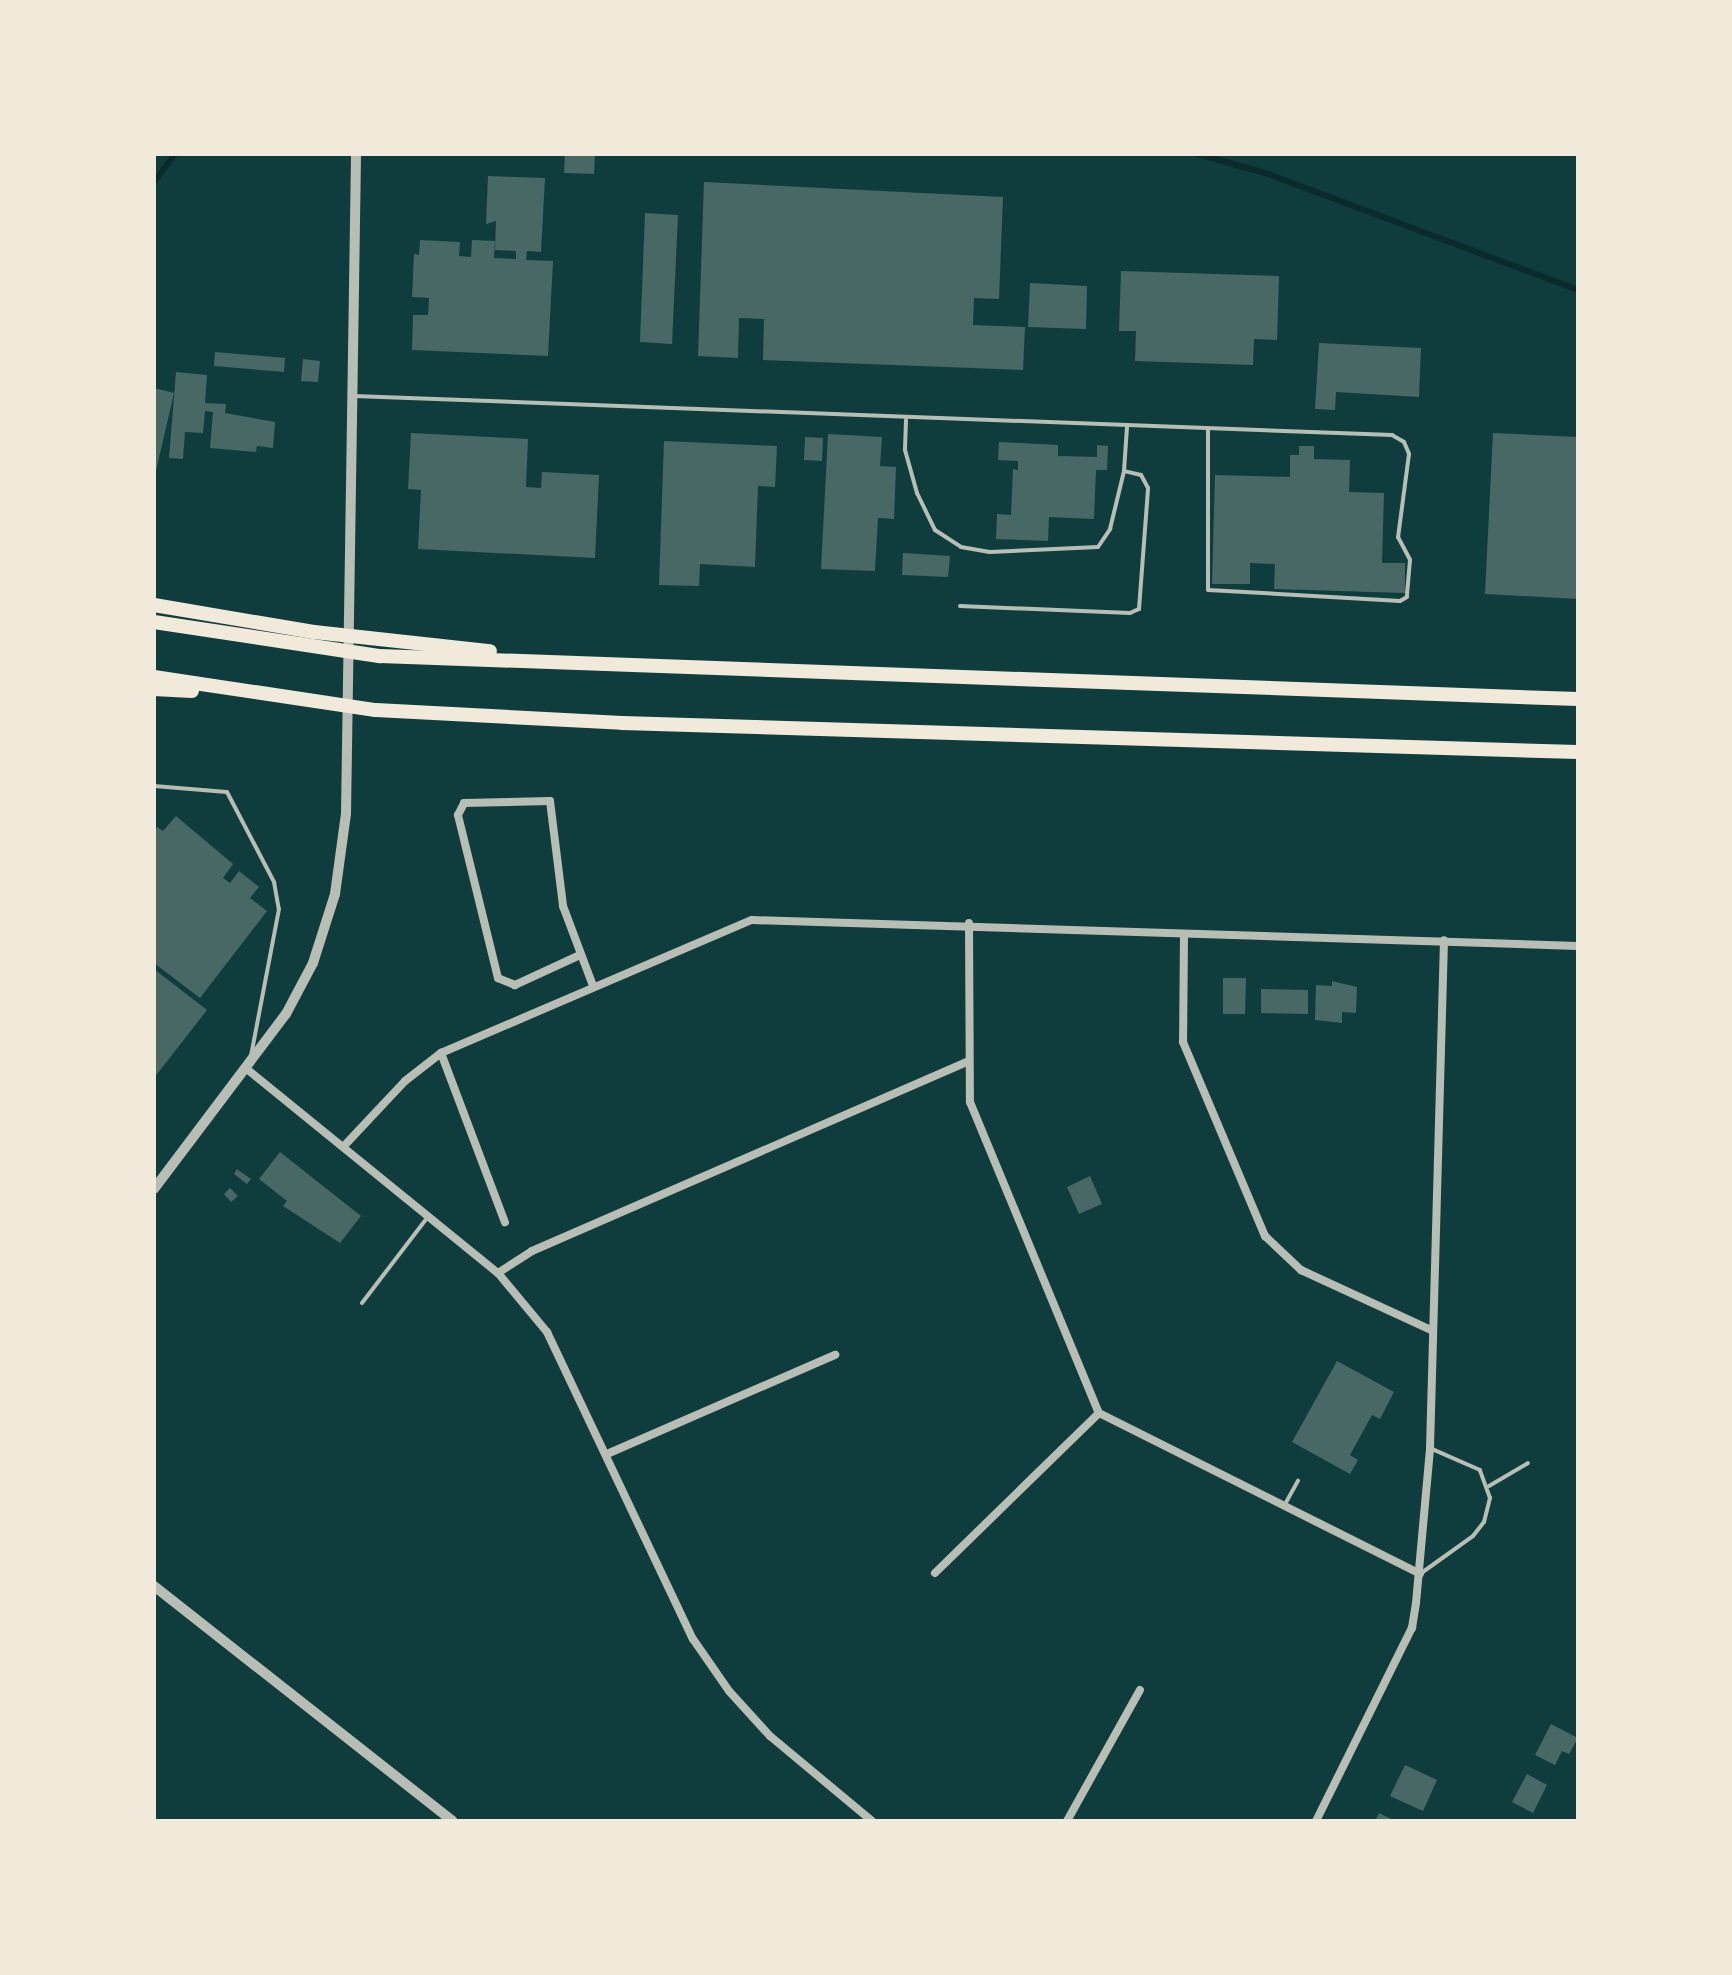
<!DOCTYPE html>
<html>
<head>
<meta charset="utf-8">
<style>
	body { margin:0 }
	#map { position:relative; width:1732px; height:1975px; overflow:hidden; background:#0f3d3e; font-family:"Roboto Condensed",sans-serif }
	div>[style] { position:absolute }
	.stream>* { height:6px; margin:-3px; padding:0 3px; transform-origin:3px; border-radius:3px; background:#0a2a2b }
	.building>* { inset:0; background:#486865 }
	.service>* { height:4px; margin:-2px; padding:0 2px; transform-origin:2px; border-radius:2px; background:#b8beb3 }
	.minor>* { height:8px; margin:-4px; padding:0 4px; transform-origin:4px; border-radius:4px; background:#b8beb3 }
	.tertiary>* { height:10px; margin:-5px; padding:0 5px; transform-origin:5px; border-radius:5px; background:#b8beb3 }
	.motorway>* { height:14px; margin:-7px; padding:0 7px; transform-origin:7px; border-radius:7px; background:#f1e9da }
	span { translate:-50% -50%; white-space:nowrap; text-align:center; line-height:1.15; -webkit-text-stroke:6px #f1e9da; paint-order:stroke }
	.frame { position:absolute; inset:0; border:156px solid #f1e9da; pointer-events:none }
</style>
</head>
<body>
<div id="map">
	<div class="stream">
		<i style="left:1198px;top:154px;width:73px;rotate:15.9deg"></i>
		<i style="left:1268px;top:174px;width:331px;rotate:20.5deg"></i>
		<i style="left:154px;top:182px;width:35px;rotate:-53deg"></i>
	</div>
	<div class="building">
		<i style="clip-path:polygon(565px 154px,595px 154px,594px 174px,564px 173px)"></i>
		<i style="clip-path:polygon(488px 176px,545px 178px,541px 252px,527px 251px,526px 260px,553px 261px,548px 356px,412px 350px,413px 315px,428px 315px,429px 298px,412px 297px,414px 254px,419px 255px,420px 240px,460px 242px,459px 256px,471px 257px,472px 240px,495px 241px,494px 258px,516px 259px,516px 251px,495px 250px,496px 221px,486px 224px)"></i>
		<i style="clip-path:polygon(704px 182px,1003px 197px,999px 299px,974px 298px,973px 325px,1025px 327px,1023px 370px,763px 360px,764px 319px,739px 318px,738px 358px,698px 356px)"></i>
		<i style="clip-path:polygon(645px 213px,678px 215px,672px 344px,640px 342px)"></i>
		<i style="clip-path:polygon(1121px 271px,1279px 276px,1277px 340px,1254px 339px,1253px 365px,1135px 361px,1136px 331px,1119px 331px)"></i>
		<i style="clip-path:polygon(1030px 283px,1087px 286px,1086px 329px,1028px 327px)"></i>
		<i style="clip-path:polygon(1319px 343px,1421px 348px,1419px 397px,1336px 392px,1335px 410px,1315px 409px)"></i>
		<i style="clip-path:polygon(215px 352px,285px 358px,284px 372px,214px 366px)"></i>
		<i style="clip-path:polygon(303px 359px,320px 361px,318px 382px,301px 381px)"></i>
		<i style="clip-path:polygon(176px 372px,207px 375px,205px 403px,226px 404px,225px 413px,275px 422px,273px 448px,257px 446px,256px 452px,210px 448px,213px 412px,205px 411px,203px 433px,185px 432px,183px 459px,169px 458px)"></i>
		<i style="clip-path:polygon(154px 388px,174px 393px,155px 475px,154px 475px)"></i>
		<i style="clip-path:polygon(411px 433px,528px 439px,526px 487px,541px 488px,542px 472px,599px 475px,595px 558px,418px 549px,421px 490px,408px 489px)"></i>
		<i style="clip-path:polygon(1493px 433px,1578px 437px,1578px 599px,1485px 594px)"></i>
		<i style="clip-path:polygon(828px 434px,882px 437px,880px 466px,896px 467px,894px 519px,878px 518px,875px 571px,821px 569px)"></i>
		<i style="clip-path:polygon(805px 437px,823px 438px,822px 461px,804px 460px)"></i>
		<i style="clip-path:polygon(664px 441px,777px 446px,775px 487px,758px 486px,755px 567px,700px 564px,699px 586px,659px 585px)"></i>
		<i style="clip-path:polygon(999px 442px,1058px 445px,1058px 456px,1097px 457px,1097px 445px,1108px 446px,1107px 470px,1096px 470px,1094px 519px,1049px 517px,1048px 541px,996px 539px,997px 514px,1011px 515px,1013px 469px,1018px 470px,1018px 461px,998px 460px)"></i>
		<i style="clip-path:polygon(1299px 446px,1314px 446px,1314px 459px,1350px 460px,1349px 492px,1384px 493px,1382px 563px,1405px 563px,1405px 593px,1274px 589px,1275px 564px,1250px 563px,1250px 584px,1212px 584px,1215px 475px,1290px 477px,1290px 455px,1299px 455px)"></i>
		<i style="clip-path:polygon(903px 553px,950px 556px,948px 577px,902px 575px)"></i>
		<i style="clip-path:polygon(176px 816px,233px 864px,223px 878px,230px 883px,239px 871px,259px 887px,250px 898px,267px 911px,200px 998px,154px 963px,154px 831px,157px 827px,163px 831px)"></i>
		<i style="clip-path:polygon(154px 969px,207px 1010px,154px 1078px)"></i>
		<i style="clip-path:polygon(1223px 978px,1246px 978px,1245px 1014px,1223px 1014px)"></i>
		<i style="clip-path:polygon(1332px 981px,1357px 987px,1356px 1013px,1342px 1012px,1342px 1023px,1315px 1020px,1316px 985px,1332px 986px)"></i>
		<i style="clip-path:polygon(1261px 989px,1308px 990px,1308px 1014px,1261px 1013px)"></i>
		<i style="clip-path:polygon(280px 1152px,361px 1216px,340px 1243px,283px 1206px,287px 1201px,259px 1179px)"></i>
		<i style="clip-path:polygon(237px 1169px,251px 1179px,247px 1184px,234px 1174px)"></i>
		<i style="clip-path:polygon(1090px 1176px,1102px 1204px,1079px 1214px,1067px 1187px)"></i>
		<i style="clip-path:polygon(230px 1188px,238px 1196px,231px 1202px,224px 1194px)"></i>
		<i style="clip-path:polygon(1337px 1361px,1394px 1392px,1380px 1419px,1372px 1415px,1350px 1455px,1358px 1460px,1350px 1474px,1292px 1442px)"></i>
		<i style="clip-path:polygon(1551px 1724px,1578px 1738px,1569px 1754px,1562px 1751px,1555px 1765px,1535px 1755px)"></i>
		<i style="clip-path:polygon(1405px 1765px,1437px 1780px,1423px 1811px,1390px 1796px)"></i>
		<i style="clip-path:polygon(1527px 1774px,1547px 1785px,1533px 1813px,1512px 1802px)"></i>
		<i style="clip-path:polygon(1379px 1813px,1395px 1821px,1375px 1821px)"></i>
	</div>
	<div class="service">
		<i style="left:354px;top:396px;width:1039px;rotate:2.15deg"></i>
		<i style="left:1392px;top:435px;width:14px;rotate:30deg"></i>
		<i style="left:1404px;top:442px;width:13px;rotate:67deg"></i>
		<i style="left:1409px;top:454px;width:84px;rotate:97.5deg"></i>
		<i style="left:1398px;top:537px;width:26px;rotate:62deg"></i>
		<i style="left:1410px;top:560px;width:37px;rotate:95deg"></i>
		<i style="left:1407px;top:597px;width:8px;rotate:150deg"></i>
		<i style="left:1400px;top:601px;width:192px;rotate:-176.7deg"></i>
		<i style="left:1208px;top:590px;width:161px;rotate:-90deg"></i>
		<i style="left:906px;top:420px;width:30px;rotate:92deg"></i>
		<i style="left:905px;top:450px;width:45px;rotate:74.4deg"></i>
		<i style="left:917px;top:493px;width:41px;rotate:64.1deg"></i>
		<i style="left:935px;top:530px;width:31px;rotate:33deg"></i>
		<i style="left:961px;top:547px;width:29px;rotate:10deg"></i>
		<i style="left:990px;top:552px;width:108px;rotate:-2.7deg"></i>
		<i style="left:1098px;top:547px;width:22px;rotate:-56deg"></i>
		<i style="left:1110px;top:529px;width:60px;rotate:-76.4deg"></i>
		<i style="left:960px;top:606px;width:170px;rotate:2.4deg"></i>
		<i style="left:1130px;top:613px;width:10px;rotate:-24deg"></i>
		<i style="left:1139px;top:609px;width:121px;rotate:-85.7deg"></i>
		<i style="left:1148px;top:488px;width:15px;rotate:-118deg"></i>
		<i style="left:1141px;top:475px;width:17px;rotate:-167deg"></i>
		<i style="left:1124px;top:471px;width:44px;rotate:-86.1deg"></i>
		<i style="left:154px;top:786px;width:73px;rotate:4.7deg"></i>
		<i style="left:227px;top:792px;width:102px;rotate:62.4deg"></i>
		<i style="left:274px;top:882px;width:27px;rotate:80deg"></i>
		<i style="left:279px;top:909px;width:150px;rotate:100.8deg"></i>
		<i style="left:362px;top:1303px;width:107px;rotate:-52.6deg"></i>
		<i style="left:1489px;top:1486px;width:45px;rotate:-30.5deg"></i>
		<i style="left:1284px;top:1506px;width:29px;rotate:-61deg"></i>
		<i style="left:1420px;top:1574px;width:65px;rotate:-35.6deg"></i>
		<i style="left:1473px;top:1536px;width:18px;rotate:-52deg"></i>
		<i style="left:1484px;top:1522px;width:25px;rotate:-76deg"></i>
		<i style="left:1490px;top:1498px;width:30px;rotate:-110deg"></i>
		<i style="left:1480px;top:1470px;width:52px;rotate:-156.4deg"></i>
	</div>
	<div class="minor">
		<i style="left:969px;top:923px;width:179px;rotate:89.7deg"></i>
		<i style="left:970px;top:1102px;width:337px;rotate:67.5deg"></i>
		<i style="left:1099px;top:1413px;width:359px;rotate:26.6deg"></i>
		<i style="left:1184px;top:935px;width:107px;rotate:90.5deg"></i>
		<i style="left:1183px;top:1042px;width:211px;rotate:67.1deg"></i>
		<i style="left:1265px;top:1236px;width:50px;rotate:43.4deg"></i>
		<i style="left:1301px;top:1270px;width:143px;rotate:24.8deg"></i>
		<i style="left:580px;top:955px;width:72px;rotate:155.2deg"></i>
		<i style="left:515px;top:985px;width:18px;rotate:-158deg"></i>
		<i style="left:498px;top:978px;width:168px;rotate:-103.8deg"></i>
		<i style="left:458px;top:815px;width:13px;rotate:-63deg"></i>
		<i style="left:464px;top:803px;width:86px;rotate:-1.3deg"></i>
		<i style="left:550px;top:801px;width:106px;rotate:82.9deg"></i>
		<i style="left:563px;top:906px;width:85px;rotate:69.4deg"></i>
		<i style="left:441px;top:1053px;width:181px;rotate:69.3deg"></i>
		<i style="left:248px;top:1070px;width:322px;rotate:39.1deg"></i>
		<i style="left:498px;top:1273px;width:77px;rotate:50.3deg"></i>
		<i style="left:547px;top:1332px;width:340px;rotate:64.6deg"></i>
		<i style="left:693px;top:1639px;width:63px;rotate:55.3deg"></i>
		<i style="left:729px;top:1691px;width:61px;rotate:47.7deg"></i>
		<i style="left:770px;top:1736px;width:133px;rotate:39.8deg"></i>
		<i style="left:344px;top:1146px;width:89px;rotate:-46.8deg"></i>
		<i style="left:405px;top:1081px;width:46px;rotate:-37.9deg"></i>
		<i style="left:441px;top:1053px;width:338px;rotate:-23.2deg"></i>
		<i style="left:752px;top:920px;width:826px;rotate:1.8deg"></i>
		<i style="left:498px;top:1273px;width:40px;rotate:-32.9deg"></i>
		<i style="left:532px;top:1251px;width:474px;rotate:-23.5deg"></i>
		<i style="left:607px;top:1454px;width:249px;rotate:-23.5deg"></i>
		<i style="left:935px;top:1573px;width:229px;rotate:-44.3deg"></i>
		<i style="left:1067px;top:1821px;width:150px;rotate:-60.9deg"></i>
		<i style="left:1316px;top:1821px;width:216px;rotate:-63.6deg"></i>
		<i style="left:1412px;top:1628px;width:25px;rotate:-81deg"></i>
		<i style="left:1416px;top:1603px;width:156px;rotate:-84.8deg"></i>
		<i style="left:1430px;top:1448px;width:508px;rotate:-88.42deg"></i>
	</div>
	<div class="tertiary">
		<i style="left:154px;top:1189px;width:219px;rotate:-53deg"></i>
		<i style="left:286px;top:1014px;width:58px;rotate:-62.1deg"></i>
		<i style="left:313px;top:963px;width:72px;rotate:-72.3deg"></i>
		<i style="left:335px;top:894px;width:81px;rotate:-82.2deg"></i>
		<i style="left:346px;top:814px;width:660px;rotate:-89.13deg"></i>
		<i style="left:154px;top:1586px;width:380px;rotate:38.2deg"></i>
	</div>
	<div class="motorway">
		<i style="left:154px;top:605px;width:162px;rotate:9.6deg"></i>
		<i style="left:314px;top:632px;width:177px;rotate:6.2deg"></i>
		<i style="left:154px;top:622px;width:229px;rotate:8.6deg"></i>
		<i style="left:380px;top:656px;width:1199px;rotate:2.06deg"></i>
		<i style="left:154px;top:677px;width:224px;rotate:8.5deg"></i>
		<i style="left:376px;top:710px;width:246px;rotate:3deg"></i>
		<i style="left:622px;top:723px;width:956px;rotate:1.74deg"></i>
		<i style="left:154px;top:689px;width:38px;rotate:3deg"></i>
	</div>
	<div class="frame"></div>
</div>
</body>
</html>
